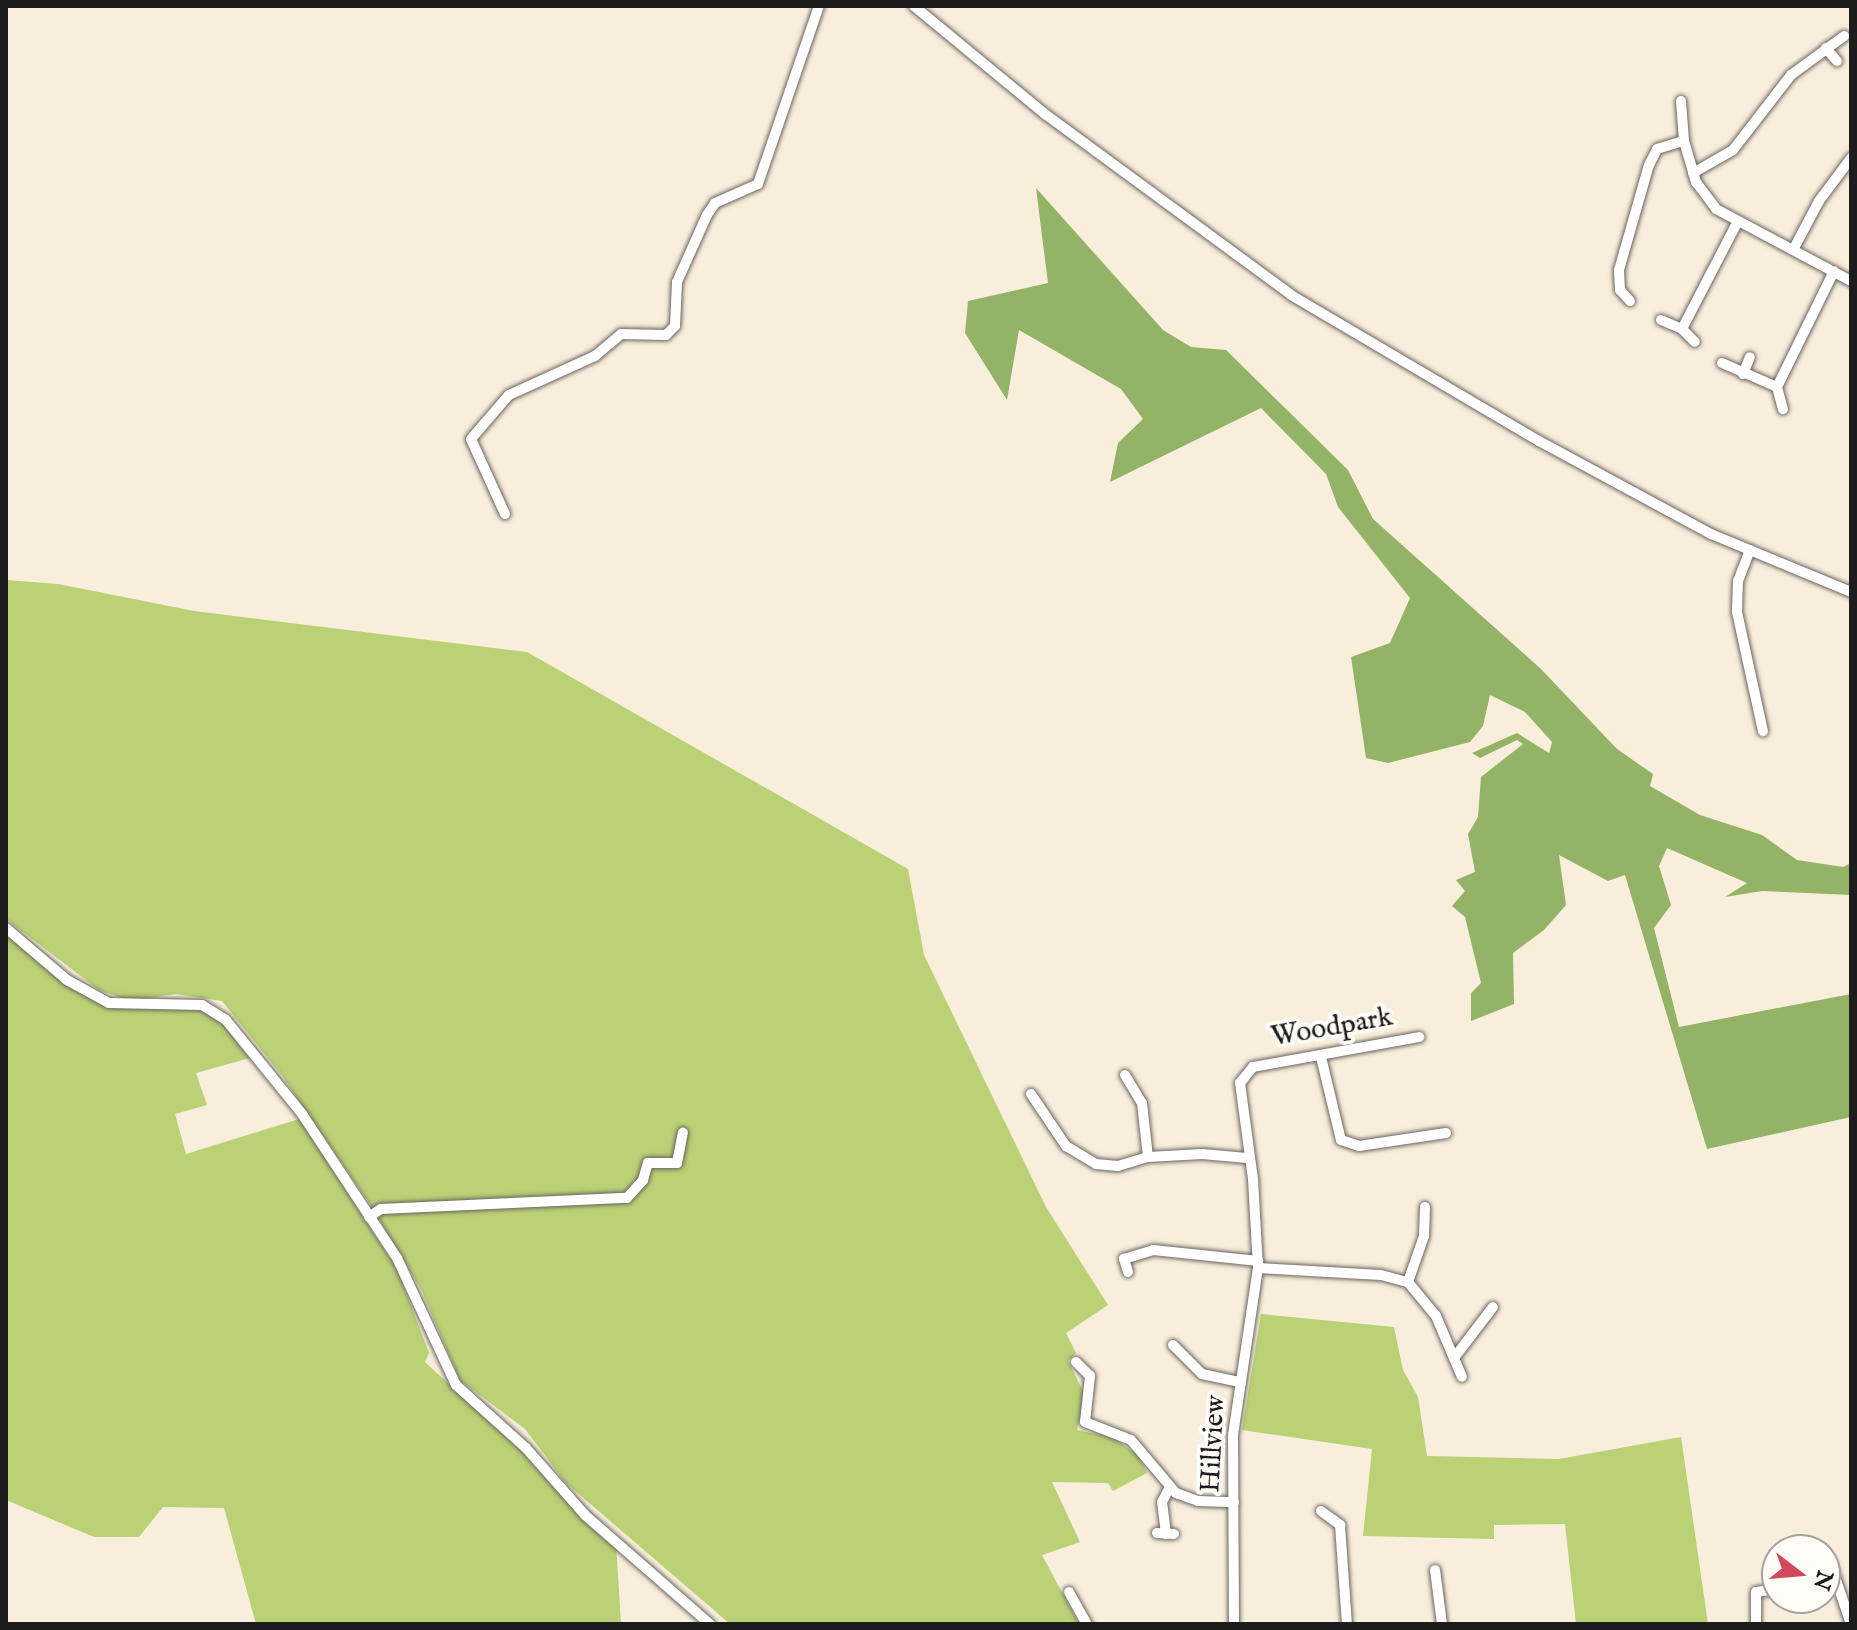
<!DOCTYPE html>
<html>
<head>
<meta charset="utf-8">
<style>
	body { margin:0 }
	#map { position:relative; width:1857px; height:1630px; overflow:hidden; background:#f9eddc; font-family:"IM FELL English",serif }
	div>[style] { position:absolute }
	.green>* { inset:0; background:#bad175 }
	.forest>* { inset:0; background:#93b366 }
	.roads { filter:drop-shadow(0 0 2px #69655f) drop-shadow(0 0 2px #69655f) }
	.street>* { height:10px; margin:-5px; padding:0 5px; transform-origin:5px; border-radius:5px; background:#fff }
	span { translate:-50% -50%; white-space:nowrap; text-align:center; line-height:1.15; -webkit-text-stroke:8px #fdfcf7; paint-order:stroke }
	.street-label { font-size:28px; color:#1c1c1c }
	.frame { position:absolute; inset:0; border:8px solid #1c1c1c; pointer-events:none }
	.north { position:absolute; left:1761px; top:1534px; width:80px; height:80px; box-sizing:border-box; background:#fdfcf7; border:2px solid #a3a29f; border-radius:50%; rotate:106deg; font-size:22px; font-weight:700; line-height:32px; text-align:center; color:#1c1c1c }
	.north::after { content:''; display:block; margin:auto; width:28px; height:36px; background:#d1495b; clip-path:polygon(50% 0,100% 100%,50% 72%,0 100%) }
</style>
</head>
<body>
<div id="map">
	<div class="green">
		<i style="clip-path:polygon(6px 580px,58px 584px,194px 611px,527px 652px,908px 869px,924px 955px,1046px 1207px,1108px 1305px,1066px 1333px,1076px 1353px,1068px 1361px,1085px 1395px,1077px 1430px,1111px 1437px,1138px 1455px,1147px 1473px,1113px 1491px,1108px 1483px,1052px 1482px,1080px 1542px,1042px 1555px,1079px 1624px,730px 1624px,566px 1483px,525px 1429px,460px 1380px,421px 1289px,370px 1204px,283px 1077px,222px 1001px,175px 994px,131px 1001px,99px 990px,6px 919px)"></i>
		<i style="clip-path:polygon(6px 933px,113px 1007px,193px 1009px,215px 1014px,226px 1026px,250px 1058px,196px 1073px,207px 1105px,175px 1114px,186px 1154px,299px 1119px,397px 1269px,429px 1353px,425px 1362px,519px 1449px,574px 1509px,616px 1544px,621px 1624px,256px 1624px,224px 1508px,163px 1507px,139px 1537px,94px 1537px,6px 1500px)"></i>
		<i style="clip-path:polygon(1261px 1314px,1394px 1327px,1403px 1370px,1418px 1397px,1427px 1456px,1559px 1459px,1681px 1437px,1708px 1624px,1576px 1624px,1565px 1524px,1494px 1525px,1494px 1539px,1363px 1536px,1372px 1449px,1242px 1430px)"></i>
	</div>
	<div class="forest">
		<i style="clip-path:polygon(1036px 188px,1163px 330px,1191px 347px,1226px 350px,1348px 470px,1373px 519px,1541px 669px,1617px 749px,1653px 774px,1650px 786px,1700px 815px,1762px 835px,1797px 860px,1843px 867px,1851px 863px,1851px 895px,1762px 891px,1725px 897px,1747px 883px,1667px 848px,1659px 866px,1671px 905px,1654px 928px,1679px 1027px,1851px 994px,1851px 1117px,1707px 1149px,1625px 875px,1608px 881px,1559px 855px,1566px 905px,1544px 930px,1513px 953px,1514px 1004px,1471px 1021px,1471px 993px,1481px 983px,1465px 917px,1452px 906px,1465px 891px,1456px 880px,1475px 872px,1468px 834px,1478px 817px,1481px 777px,1523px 744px,1517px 740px,1480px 758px,1472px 753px,1517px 733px,1549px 753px,1552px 742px,1525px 712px,1490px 695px,1483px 726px,1470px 742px,1388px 763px,1366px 758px,1351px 657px,1390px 643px,1410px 598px,1338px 507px,1326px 474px,1261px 408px,1110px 482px,1118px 443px,1143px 419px,1121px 389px,1019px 330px,1007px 400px,965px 333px,968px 301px,1048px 283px)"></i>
	</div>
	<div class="roads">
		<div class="street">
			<i style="left:914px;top:6px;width:170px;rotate:39.5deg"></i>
			<i style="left:1045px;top:114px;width:305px;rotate:36.3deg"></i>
			<i style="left:1291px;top:295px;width:288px;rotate:30.5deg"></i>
			<i style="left:1539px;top:441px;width:196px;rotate:28.4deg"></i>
			<i style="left:1711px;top:534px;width:152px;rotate:22.5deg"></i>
			<i style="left:1826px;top:48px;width:17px;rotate:50deg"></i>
			<i style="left:1681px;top:101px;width:40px;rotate:85.7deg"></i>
			<i style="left:1684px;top:141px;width:43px;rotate:73.7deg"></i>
			<i style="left:1696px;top:182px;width:34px;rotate:53deg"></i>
			<i style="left:1716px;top:209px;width:153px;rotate:28.1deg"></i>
			<i style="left:1693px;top:173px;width:46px;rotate:-29.9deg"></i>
			<i style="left:1733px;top:150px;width:95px;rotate:-52.3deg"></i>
			<i style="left:1791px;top:75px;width:66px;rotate:-36.3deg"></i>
			<i style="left:1793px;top:250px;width:55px;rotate:-62deg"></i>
			<i style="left:1819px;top:201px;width:54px;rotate:-53.3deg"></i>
			<i style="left:1630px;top:301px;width:15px;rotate:-132deg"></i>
			<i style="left:1620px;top:290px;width:20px;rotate:-93deg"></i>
			<i style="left:1619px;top:270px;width:109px;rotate:-74.1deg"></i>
			<i style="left:1649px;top:165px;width:18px;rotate:-63deg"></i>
			<i style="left:1657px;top:149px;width:28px;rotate:-17deg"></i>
			<i style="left:1661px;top:320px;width:23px;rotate:23deg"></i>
			<i style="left:1682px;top:329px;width:18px;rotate:45deg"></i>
			<i style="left:1682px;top:329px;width:119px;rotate:-62.6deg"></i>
			<i style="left:1722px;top:363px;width:60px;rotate:23.6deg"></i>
			<i style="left:1777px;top:387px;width:23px;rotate:75deg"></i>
			<i style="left:1743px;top:374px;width:18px;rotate:-68deg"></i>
			<i style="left:1777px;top:387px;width:129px;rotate:-63.8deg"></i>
			<i style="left:505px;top:514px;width:82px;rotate:-114.4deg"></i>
			<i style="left:471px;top:439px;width:58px;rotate:-49.2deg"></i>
			<i style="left:509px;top:395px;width:94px;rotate:-24.4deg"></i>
			<i style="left:595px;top:356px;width:34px;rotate:-40deg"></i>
			<i style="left:621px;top:334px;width:45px;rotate:1.3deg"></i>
			<i style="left:666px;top:335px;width:13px;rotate:-45deg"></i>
			<i style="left:675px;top:326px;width:44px;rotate:-87.4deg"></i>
			<i style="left:677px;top:282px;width:73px;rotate:-65.9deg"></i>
			<i style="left:707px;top:215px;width:14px;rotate:-56deg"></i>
			<i style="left:715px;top:203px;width:47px;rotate:-23.8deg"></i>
			<i style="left:758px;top:184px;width:188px;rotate:-71.1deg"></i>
			<i style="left:1750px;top:550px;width:33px;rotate:111deg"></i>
			<i style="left:1738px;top:581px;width:31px;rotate:92deg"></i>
			<i style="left:1737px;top:612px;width:122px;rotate:77.7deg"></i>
			<i style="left:6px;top:928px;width:80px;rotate:40.4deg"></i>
			<i style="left:67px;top:980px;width:48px;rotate:28.7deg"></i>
			<i style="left:109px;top:1003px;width:93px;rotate:1.2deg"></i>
			<i style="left:202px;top:1005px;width:28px;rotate:32deg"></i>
			<i style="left:226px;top:1020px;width:121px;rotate:51deg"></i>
			<i style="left:302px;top:1114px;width:173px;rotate:56.6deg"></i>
			<i style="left:397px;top:1258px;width:140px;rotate:65.1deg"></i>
			<i style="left:456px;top:1385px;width:94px;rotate:42deg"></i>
			<i style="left:526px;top:1448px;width:89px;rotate:48.6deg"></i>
			<i style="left:585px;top:1515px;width:166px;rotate:41.1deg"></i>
			<i style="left:1321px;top:1057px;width:85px;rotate:76.5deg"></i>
			<i style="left:1341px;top:1140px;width:19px;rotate:18deg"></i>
			<i style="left:1359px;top:1146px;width:88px;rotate:-8.5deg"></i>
			<i style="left:1125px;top:1075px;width:33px;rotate:59deg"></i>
			<i style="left:1142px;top:1103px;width:54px;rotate:83.7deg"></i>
			<i style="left:1031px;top:1094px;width:63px;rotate:56.1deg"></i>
			<i style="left:1066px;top:1146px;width:35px;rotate:31deg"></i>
			<i style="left:1096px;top:1164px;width:22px;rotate:5deg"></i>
			<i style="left:1118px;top:1166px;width:31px;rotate:-17deg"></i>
			<i style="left:1148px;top:1157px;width:54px;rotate:-3.2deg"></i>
			<i style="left:1202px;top:1154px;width:45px;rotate:5.1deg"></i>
			<i style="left:369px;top:1217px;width:14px;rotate:-34deg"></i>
			<i style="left:381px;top:1209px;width:246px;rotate:-2.6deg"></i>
			<i style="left:627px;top:1198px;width:24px;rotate:-48deg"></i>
			<i style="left:643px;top:1180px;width:18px;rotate:-74deg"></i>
			<i style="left:648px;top:1163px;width:29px"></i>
			<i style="left:677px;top:1163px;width:31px;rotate:-79deg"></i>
			<i style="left:1258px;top:1268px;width:123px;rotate:3.3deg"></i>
			<i style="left:1381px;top:1275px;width:28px;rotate:15deg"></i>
			<i style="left:1408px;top:1282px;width:44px;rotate:50.5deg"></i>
			<i style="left:1436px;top:1316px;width:66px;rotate:66.9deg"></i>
			<i style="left:1128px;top:1272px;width:14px;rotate:-107deg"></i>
			<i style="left:1124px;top:1259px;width:30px;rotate:-17deg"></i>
			<i style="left:1153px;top:1250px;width:106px;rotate:6deg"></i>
			<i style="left:1408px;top:1282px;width:49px;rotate:-70.8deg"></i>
			<i style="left:1424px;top:1236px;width:29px;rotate:-88deg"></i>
			<i style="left:1173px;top:1345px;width:41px;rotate:45deg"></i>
			<i style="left:1202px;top:1374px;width:40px;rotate:12deg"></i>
			<i style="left:1454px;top:1358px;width:64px;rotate:-52.6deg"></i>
			<i style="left:1076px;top:1362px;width:20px;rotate:45deg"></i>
			<i style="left:1090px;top:1376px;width:46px;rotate:96.2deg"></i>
			<i style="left:1085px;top:1422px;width:49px;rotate:21.4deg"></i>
			<i style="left:1131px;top:1440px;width:70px;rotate:49.7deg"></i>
			<i style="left:1176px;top:1493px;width:23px;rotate:20deg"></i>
			<i style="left:1198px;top:1501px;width:36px;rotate:2deg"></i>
			<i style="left:1321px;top:1511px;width:24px;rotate:36deg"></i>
			<i style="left:1340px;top:1525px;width:99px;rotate:86deg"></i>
			<i style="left:1157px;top:1533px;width:17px;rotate:3deg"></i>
			<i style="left:1166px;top:1534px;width:32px;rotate:-97deg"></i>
			<i style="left:1162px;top:1502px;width:15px;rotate:-62deg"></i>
			<i style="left:1830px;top:1562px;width:65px;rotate:71.3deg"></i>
			<i style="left:1435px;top:1570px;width:54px;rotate:82.6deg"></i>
			<i style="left:1069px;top:1592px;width:37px;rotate:61deg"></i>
			<i style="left:1234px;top:1624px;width:189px;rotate:-90.3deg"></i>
			<i style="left:1233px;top:1435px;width:169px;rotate:-81.5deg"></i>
			<i style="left:1258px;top:1268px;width:89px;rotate:-93.2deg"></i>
			<i style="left:1253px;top:1179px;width:97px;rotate:-97.7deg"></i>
			<i style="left:1240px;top:1083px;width:21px;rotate:-51deg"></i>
			<i style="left:1253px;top:1067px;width:169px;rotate:-10.2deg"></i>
			<i style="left:1756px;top:1624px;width:32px;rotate:-90deg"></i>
			<i style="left:1756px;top:1592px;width:21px;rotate:-8deg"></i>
		</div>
	</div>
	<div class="street-label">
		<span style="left:1332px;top:1028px;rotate:-10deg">Woodpark</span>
		<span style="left:1214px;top:1444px;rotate:-87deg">Hillview</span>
	</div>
	<div class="frame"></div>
	<div class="north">N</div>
</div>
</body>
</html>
